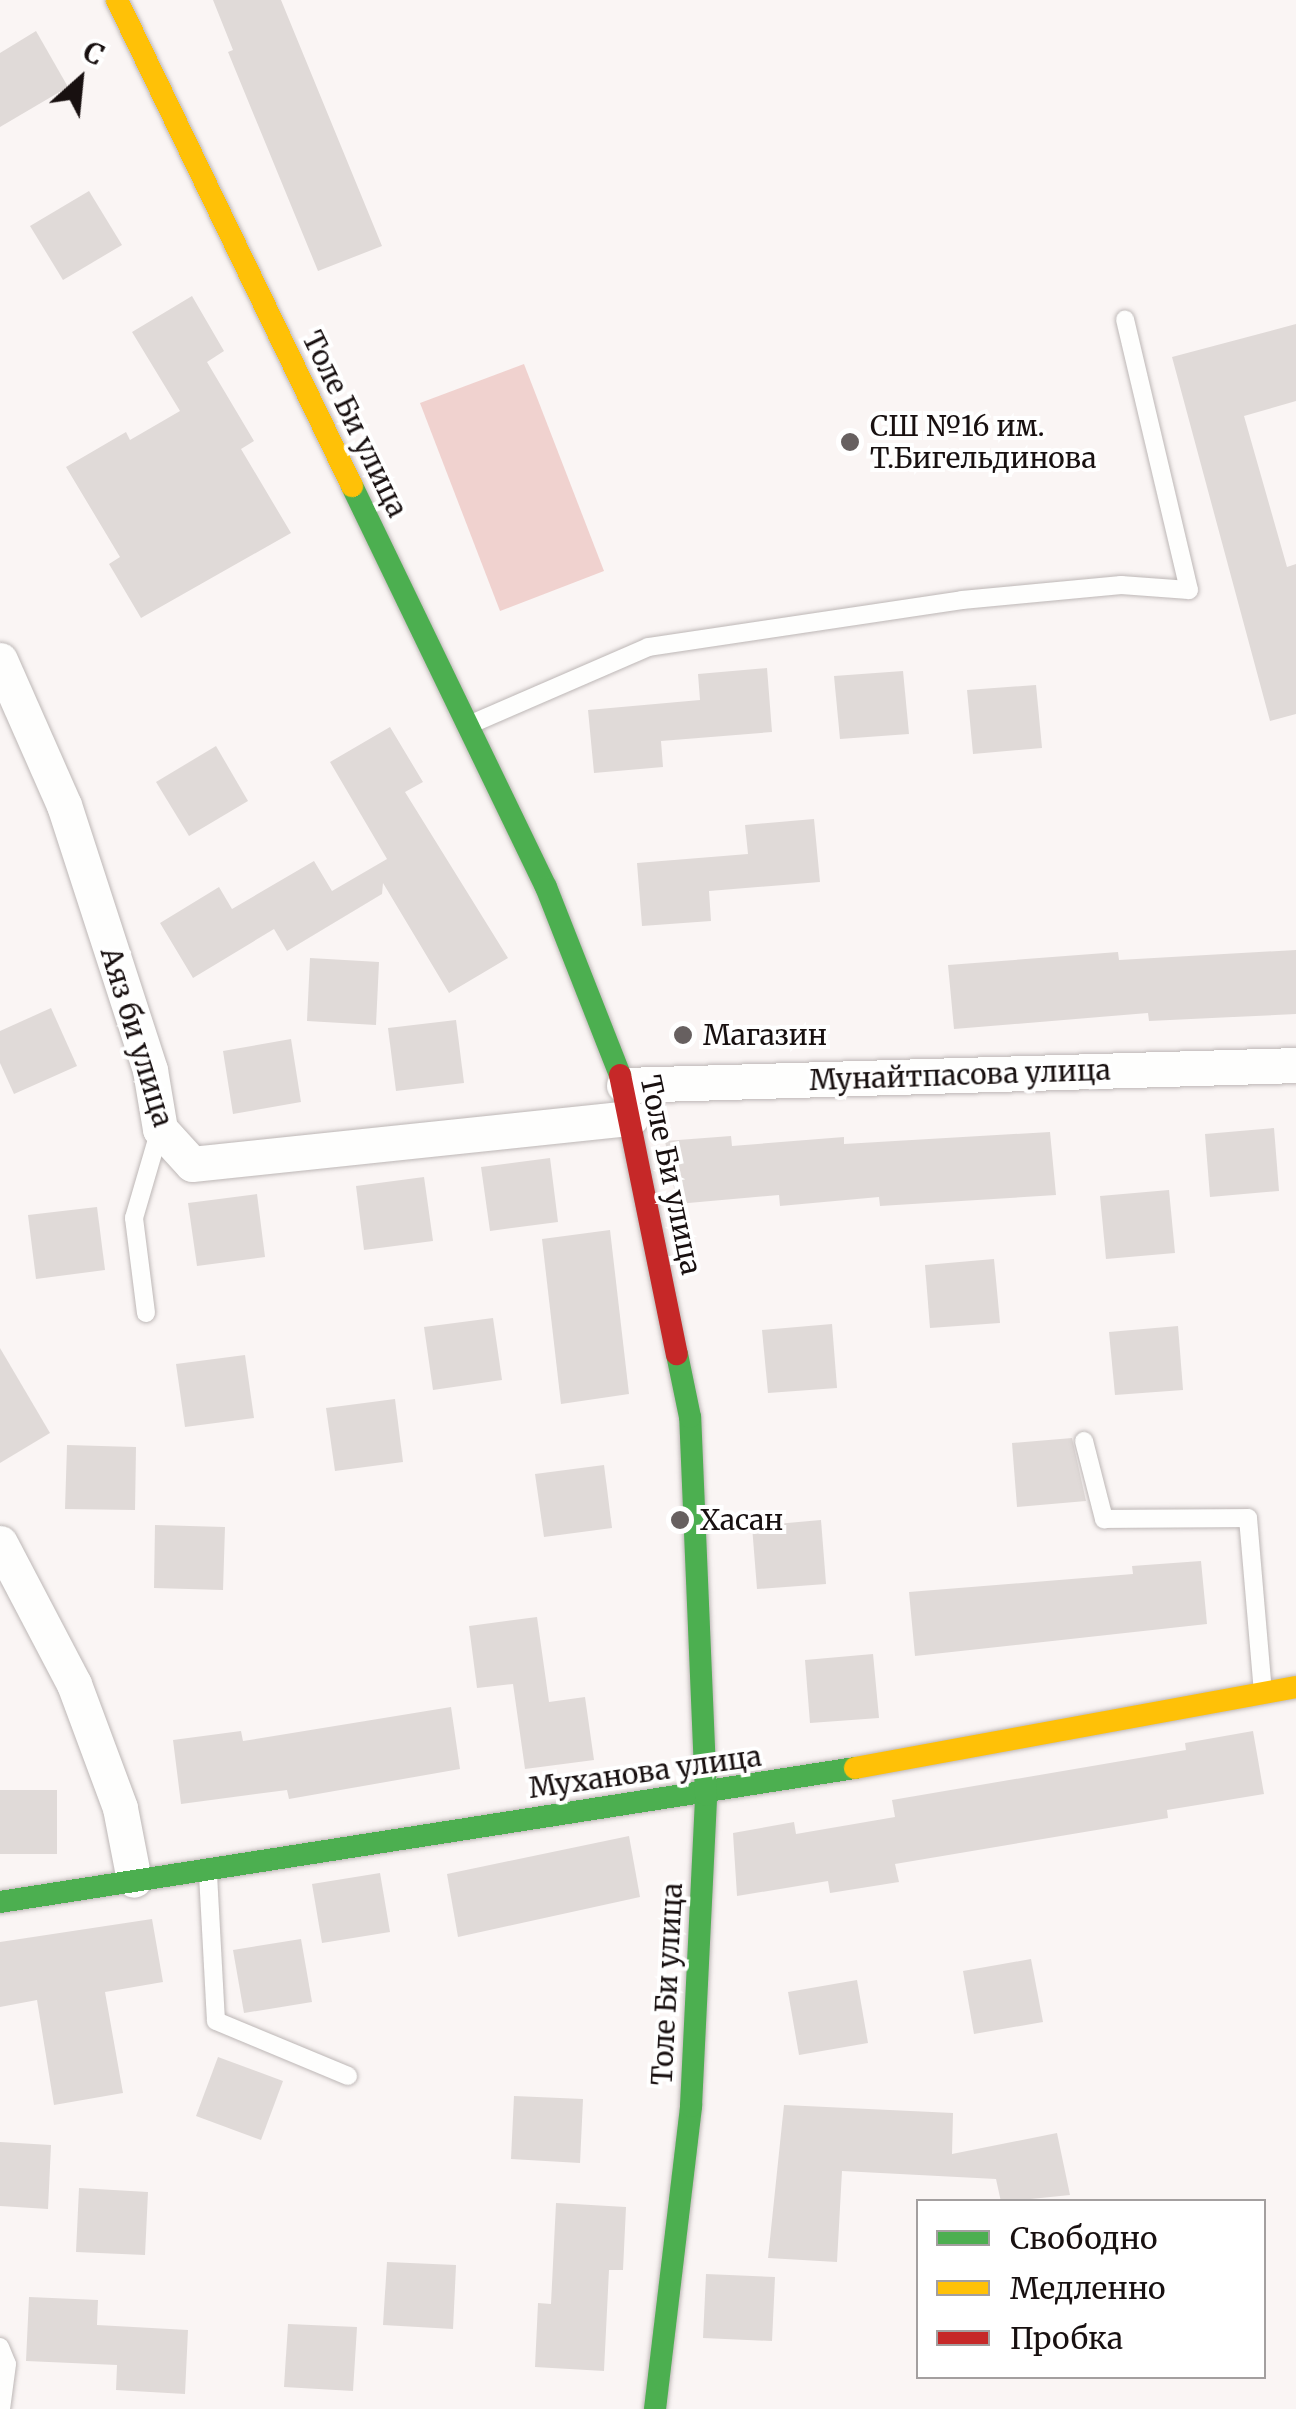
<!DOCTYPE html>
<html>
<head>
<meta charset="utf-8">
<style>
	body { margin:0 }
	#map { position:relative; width:1296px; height:2409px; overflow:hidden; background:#faf5f4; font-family:Merriweather,serif }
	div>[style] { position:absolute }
	.green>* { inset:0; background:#f0d2cf }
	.building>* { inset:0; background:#e0dad8 }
	.roads { filter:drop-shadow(0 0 2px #bdb7b6) drop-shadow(0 0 2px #bdb7b6) }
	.lane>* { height:18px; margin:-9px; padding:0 9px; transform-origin:9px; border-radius:9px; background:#fefefd }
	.street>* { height:35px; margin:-17.5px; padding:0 17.5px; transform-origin:17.5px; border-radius:17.5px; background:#fefefd }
	.fast>* { height:22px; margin:-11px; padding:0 11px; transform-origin:11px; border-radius:11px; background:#4caf50 }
	.slow>* { height:22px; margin:-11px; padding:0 11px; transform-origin:11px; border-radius:11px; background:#ffc107 }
	.jam>* { height:22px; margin:-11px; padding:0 11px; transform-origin:11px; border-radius:11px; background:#c62828 }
	.dots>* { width:28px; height:28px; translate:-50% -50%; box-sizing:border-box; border:5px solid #fff; border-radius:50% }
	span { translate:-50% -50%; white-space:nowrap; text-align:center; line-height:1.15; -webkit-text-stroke:8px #fff; paint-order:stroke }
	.street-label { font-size:28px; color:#181010 }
	.poi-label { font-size:28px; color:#181010 }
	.left { translate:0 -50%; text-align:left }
	.legend { position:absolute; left:916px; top:2199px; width:350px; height:180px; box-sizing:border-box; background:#fff; border:2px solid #a39f9f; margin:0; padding:12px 18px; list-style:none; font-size:30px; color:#181010 }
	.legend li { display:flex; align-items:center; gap:20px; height:50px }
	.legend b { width:50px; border:2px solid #a39f9f }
	.north { position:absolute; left:30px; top:30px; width:100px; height:100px; -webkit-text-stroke:8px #fff; paint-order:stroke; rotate:27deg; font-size:28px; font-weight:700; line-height:40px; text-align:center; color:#181010 }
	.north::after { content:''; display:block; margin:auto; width:35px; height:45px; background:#181010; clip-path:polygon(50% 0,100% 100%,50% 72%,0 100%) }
</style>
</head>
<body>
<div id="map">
	<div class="green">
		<i style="clip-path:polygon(524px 364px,604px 571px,500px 611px,420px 403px)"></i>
	</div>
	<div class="building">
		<i style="clip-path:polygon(213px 0,281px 0,382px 246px,318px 271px,228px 52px,233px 50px)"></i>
		<i style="clip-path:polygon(36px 31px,68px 87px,0 127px,0 53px)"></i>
		<i style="clip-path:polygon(89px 191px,122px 245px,63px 280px,30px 226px)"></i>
		<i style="clip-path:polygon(192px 296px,224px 351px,207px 362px,254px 441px,241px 449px,291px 533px,141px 618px,109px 564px,120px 557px,66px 467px,126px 432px,130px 440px,180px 411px,132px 332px)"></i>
		<i style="clip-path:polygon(1296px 324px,1296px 401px,1244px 416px,1287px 567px,1296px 564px,1296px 714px,1270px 721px,1172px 357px)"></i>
		<i style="clip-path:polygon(767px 668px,772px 732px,661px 741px,663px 767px,594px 773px,588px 710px,700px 700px,698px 674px)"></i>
		<i style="clip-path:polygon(903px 671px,909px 734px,840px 739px,834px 676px)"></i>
		<i style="clip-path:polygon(1036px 685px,1042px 748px,973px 754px,967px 690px)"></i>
		<i style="clip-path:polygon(390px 727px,423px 782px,405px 792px,508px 958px,449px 993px,383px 883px,382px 894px,287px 951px,274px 929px,193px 978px,160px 923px,219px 887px,232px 909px,314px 861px,332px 891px,387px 859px,330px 762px)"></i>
		<i style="clip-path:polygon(216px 746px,248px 801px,189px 836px,156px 782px)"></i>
		<i style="clip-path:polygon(814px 819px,820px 882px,709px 891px,711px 921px,642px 926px,637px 863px,748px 854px,745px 825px)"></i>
		<i style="clip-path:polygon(1296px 950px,1296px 1014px,1149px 1021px,1148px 1013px,954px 1029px,948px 965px,1118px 952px,1119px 960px)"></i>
		<i style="clip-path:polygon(310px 958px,379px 962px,376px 1025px,307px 1021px)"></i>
		<i style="clip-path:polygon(51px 1008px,77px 1066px,14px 1094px,0 1063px,0 1031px)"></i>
		<i style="clip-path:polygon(456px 1020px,464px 1083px,396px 1091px,388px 1028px)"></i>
		<i style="clip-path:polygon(291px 1039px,301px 1102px,233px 1114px,223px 1051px)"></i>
		<i style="clip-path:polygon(1274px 1128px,1279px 1191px,1210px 1197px,1205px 1134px)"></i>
		<i style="clip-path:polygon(1050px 1132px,1056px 1195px,880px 1206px,879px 1197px,780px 1206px,779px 1195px,677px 1204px,665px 1141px,731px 1136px,732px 1146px,844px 1137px,844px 1144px)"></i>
		<i style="clip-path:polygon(550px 1158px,558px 1222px,490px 1231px,481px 1167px)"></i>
		<i style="clip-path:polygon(424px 1177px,433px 1241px,364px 1250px,356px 1186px)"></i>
		<i style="clip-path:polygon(1169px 1190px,1175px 1253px,1106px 1259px,1100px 1196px)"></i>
		<i style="clip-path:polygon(257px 1194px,265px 1257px,197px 1266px,188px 1203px)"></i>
		<i style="clip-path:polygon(97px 1207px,105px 1270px,36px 1279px,28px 1215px)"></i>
		<i style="clip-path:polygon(610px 1230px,629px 1394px,561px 1404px,542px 1239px)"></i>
		<i style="clip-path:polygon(994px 1259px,1000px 1323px,930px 1328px,925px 1265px)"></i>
		<i style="clip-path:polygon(493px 1318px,502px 1380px,433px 1390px,424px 1327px)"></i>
		<i style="clip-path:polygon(832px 1324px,837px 1388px,768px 1393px,762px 1330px)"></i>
		<i style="clip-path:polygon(1178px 1326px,1183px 1390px,1115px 1395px,1109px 1332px)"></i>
		<i style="clip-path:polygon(0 1348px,50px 1433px,0 1463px)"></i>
		<i style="clip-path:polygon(245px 1355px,254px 1418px,185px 1427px,176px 1364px)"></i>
		<i style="clip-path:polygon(395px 1399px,403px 1462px,335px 1471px,326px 1408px)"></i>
		<i style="clip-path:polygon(1072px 1438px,1086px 1501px,1017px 1507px,1012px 1443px)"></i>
		<i style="clip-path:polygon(67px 1445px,136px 1447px,135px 1510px,65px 1509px)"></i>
		<i style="clip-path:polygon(604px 1465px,612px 1528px,544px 1537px,535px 1474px)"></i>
		<i style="clip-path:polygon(821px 1520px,826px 1584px,757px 1589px,752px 1526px)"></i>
		<i style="clip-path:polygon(155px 1525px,225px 1527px,223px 1590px,154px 1588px)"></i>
		<i style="clip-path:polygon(1201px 1561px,1207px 1624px,915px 1656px,909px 1592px,1133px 1574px,1132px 1566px)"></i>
		<i style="clip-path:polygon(537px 1617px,549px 1702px,585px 1697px,594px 1760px,525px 1769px,513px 1684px,477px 1688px,469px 1626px)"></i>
		<i style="clip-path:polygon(873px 1654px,879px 1718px,810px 1723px,805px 1660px)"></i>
		<i style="clip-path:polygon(451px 1707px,460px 1769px,289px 1799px,287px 1790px,181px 1804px,173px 1740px,241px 1731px,243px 1741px)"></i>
		<i style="clip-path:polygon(1253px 1731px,1264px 1794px,1167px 1810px,1168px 1818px,895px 1864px,899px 1882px,830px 1893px,828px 1881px,737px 1896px,733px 1833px,794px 1822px,796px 1834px,895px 1817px,892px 1800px,1186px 1750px,1185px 1743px)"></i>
		<i style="clip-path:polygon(0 1790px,57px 1790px,57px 1854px,0 1854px)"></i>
		<i style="clip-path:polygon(629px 1836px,640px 1897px,458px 1937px,447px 1874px)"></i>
		<i style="clip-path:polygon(380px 1873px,390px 1932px,322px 1943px,312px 1884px)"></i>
		<i style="clip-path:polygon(152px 1919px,163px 1982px,105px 1992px,123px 2093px,54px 2105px,37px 2000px,0 2007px,0 1942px)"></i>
		<i style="clip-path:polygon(301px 1939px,312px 2002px,244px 2013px,233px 1950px)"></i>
		<i style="clip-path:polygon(1031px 1959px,1043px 2022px,974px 2034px,963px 1971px)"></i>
		<i style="clip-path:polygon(857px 1980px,868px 2043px,799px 2055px,788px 1992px)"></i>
		<i style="clip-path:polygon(218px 2057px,283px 2081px,261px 2140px,196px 2116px)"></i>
		<i style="clip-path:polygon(514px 2096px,583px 2099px,580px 2163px,511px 2159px)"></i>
		<i style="clip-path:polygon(784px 2105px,953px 2113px,952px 2154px,1057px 2133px,1070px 2195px,1001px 2202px,996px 2179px,842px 2171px,837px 2262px,768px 2258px)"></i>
		<i style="clip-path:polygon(0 2142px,51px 2145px,48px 2209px,0 2206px)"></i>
		<i style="clip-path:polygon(79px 2188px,148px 2192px,145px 2255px,76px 2252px)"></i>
		<i style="clip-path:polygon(556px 2203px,626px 2207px,623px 2270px,609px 2270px,604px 2371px,535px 2367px,538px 2303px,551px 2304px)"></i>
		<i style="clip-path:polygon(387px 2262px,456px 2265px,453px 2329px,383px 2325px)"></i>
		<i style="clip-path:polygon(706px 2274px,775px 2277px,772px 2341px,703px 2338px)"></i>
		<i style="clip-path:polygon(29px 2297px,98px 2300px,97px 2325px,188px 2330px,185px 2394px,116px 2390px,117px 2365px,26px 2361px)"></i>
		<i style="clip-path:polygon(288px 2324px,357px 2327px,353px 2391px,284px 2387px)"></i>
	</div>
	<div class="roads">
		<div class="lane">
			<i style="left:469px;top:725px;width:195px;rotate:-23.5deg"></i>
			<i style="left:648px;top:647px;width:317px;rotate:-8.5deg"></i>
			<i style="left:962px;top:600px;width:160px;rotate:-5.4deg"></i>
			<i style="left:1121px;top:585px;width:68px;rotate:4.2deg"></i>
			<i style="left:1189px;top:590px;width:278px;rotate:-103.3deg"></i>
			<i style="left:146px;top:1313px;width:96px;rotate:-97.2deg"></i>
			<i style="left:134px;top:1218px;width:93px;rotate:-73.7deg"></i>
			<i style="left:1084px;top:1441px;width:81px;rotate:75.6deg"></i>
			<i style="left:1104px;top:1519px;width:144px;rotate:-0.4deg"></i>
			<i style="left:1248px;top:1518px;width:175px;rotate:85.1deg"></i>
			<i style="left:208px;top:1874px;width:147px;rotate:86.9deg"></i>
			<i style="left:216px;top:2021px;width:143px;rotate:22.6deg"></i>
			<i style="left:0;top:2347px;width:18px;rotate:68deg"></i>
			<i style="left:7px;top:2364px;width:45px;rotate:97.6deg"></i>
		</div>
		<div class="street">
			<i style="left:0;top:660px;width:158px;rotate:66.2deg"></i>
			<i style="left:64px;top:805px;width:279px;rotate:72deg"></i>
			<i style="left:150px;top:1070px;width:60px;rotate:80.4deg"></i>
			<i style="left:160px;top:1129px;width:47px;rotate:47.6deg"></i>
			<i style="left:192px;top:1164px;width:441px;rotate:-6deg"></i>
			<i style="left:624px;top:1085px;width:672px;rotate:-1.7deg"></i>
			<i style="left:0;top:1543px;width:159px;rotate:62.3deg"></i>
			<i style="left:74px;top:1684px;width:132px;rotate:69.6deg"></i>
			<i style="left:120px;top:1808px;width:73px;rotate:79deg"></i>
		</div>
		<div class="fast">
			<i style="left:352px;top:486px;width:445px;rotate:64.2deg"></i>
			<i style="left:546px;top:887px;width:202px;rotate:68.5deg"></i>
			<i style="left:0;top:1902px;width:865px;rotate:-8.91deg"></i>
			<i style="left:655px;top:2409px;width:305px;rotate:-83.2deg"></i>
			<i style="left:691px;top:2106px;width:311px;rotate:-87.2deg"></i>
			<i style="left:706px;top:1795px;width:378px;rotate:-92.4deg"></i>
			<i style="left:690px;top:1417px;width:64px;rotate:-101.7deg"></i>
		</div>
		<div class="slow">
			<i style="left:117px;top:0;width:540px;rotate:64.19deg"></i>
			<i style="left:855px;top:1768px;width:448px;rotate:-10.4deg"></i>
		</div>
		<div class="jam">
			<i style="left:620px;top:1075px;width:285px;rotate:78.5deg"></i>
		</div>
	</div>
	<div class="dots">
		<i style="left:850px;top:442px;background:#676060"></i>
		<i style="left:683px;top:1035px;background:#676060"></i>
		<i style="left:680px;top:1520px;background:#676060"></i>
	</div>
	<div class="street-label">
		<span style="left:355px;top:424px;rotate:64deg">Толе Би улица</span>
		<span style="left:137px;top:1037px;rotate:73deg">Аяз би улица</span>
		<span style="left:960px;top:1075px;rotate:-2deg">Мунайтпасова улица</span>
		<span style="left:671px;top:1175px;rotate:78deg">Толе Би улица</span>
		<span style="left:645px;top:1772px;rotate:-8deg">Муханова улица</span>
		<span style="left:667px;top:1984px;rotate:-87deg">Толе Би улица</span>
	</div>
	<div class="poi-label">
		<span class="left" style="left:870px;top:442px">СШ №16 им.<br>Т.Бигельдинова</span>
		<span class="left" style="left:703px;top:1035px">Магазин</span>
		<span class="left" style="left:700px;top:1520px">Хасан</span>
	</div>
	<ul class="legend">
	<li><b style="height:12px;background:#4caf50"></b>Свободно</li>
	<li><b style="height:12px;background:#ffc107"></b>Медленно</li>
	<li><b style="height:12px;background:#c62828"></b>Пробка</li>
	</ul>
	<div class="north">С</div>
</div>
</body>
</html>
